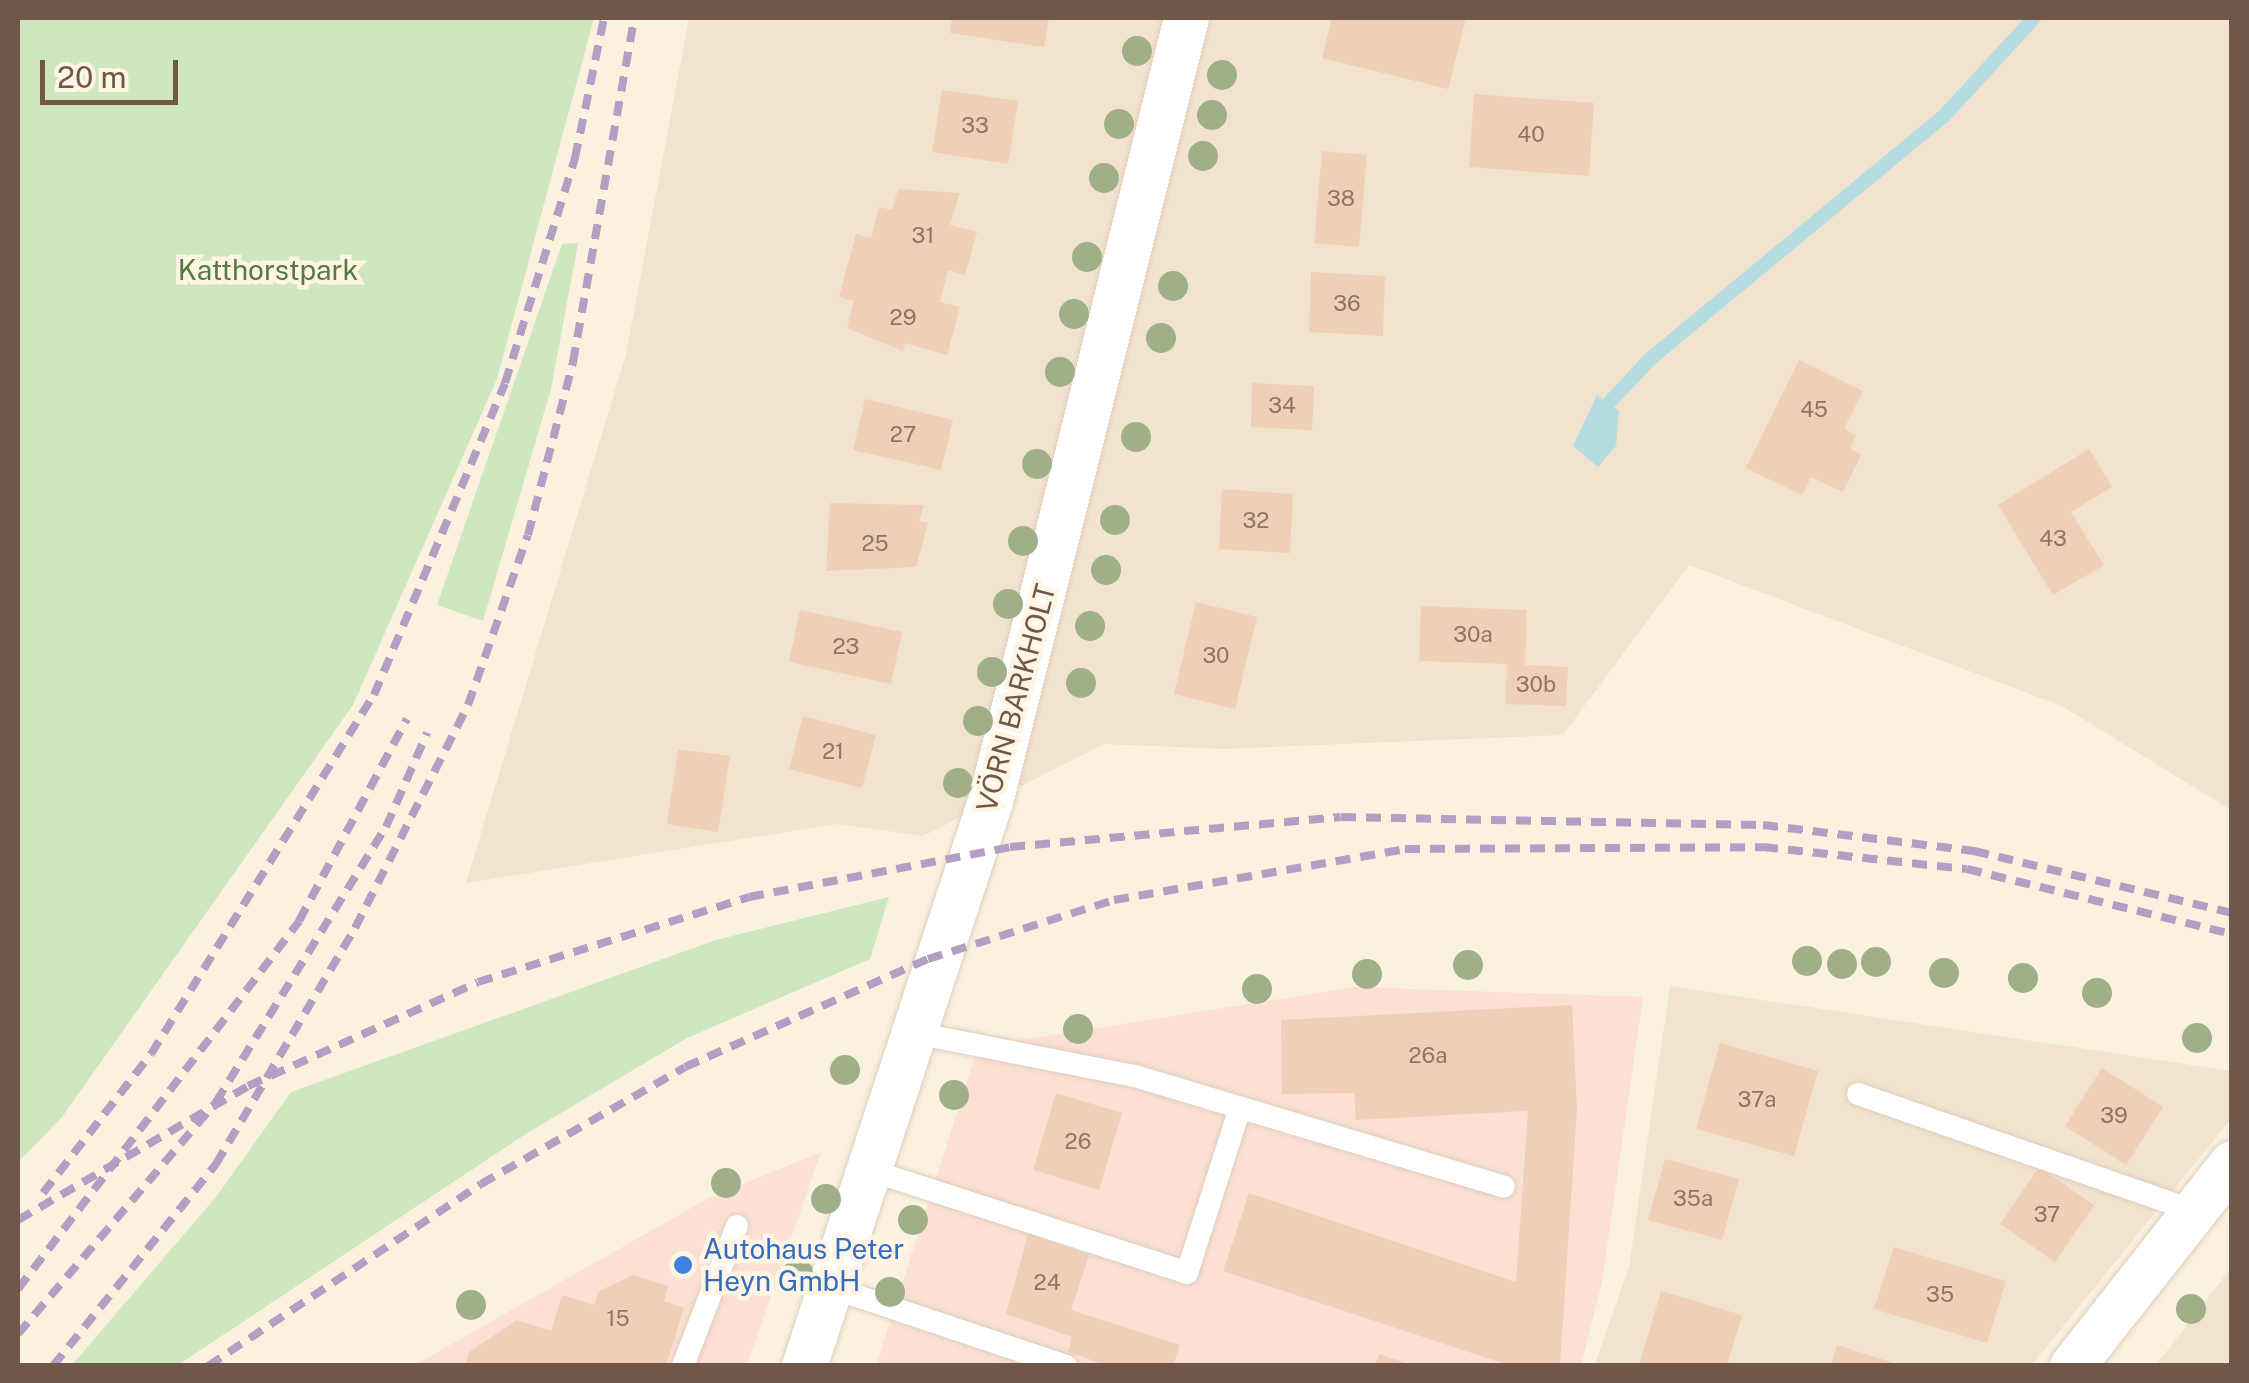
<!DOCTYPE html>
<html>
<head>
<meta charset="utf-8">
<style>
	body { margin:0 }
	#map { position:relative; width:2249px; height:1383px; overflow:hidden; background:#fbf1df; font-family:"Public Sans",sans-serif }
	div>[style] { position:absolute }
	.residential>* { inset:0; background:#f2e3ce }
	.commercial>* { inset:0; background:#fbe0d3 }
	.green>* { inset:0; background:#cee7bf }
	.water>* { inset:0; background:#b5dbe3 }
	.stream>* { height:14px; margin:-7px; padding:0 7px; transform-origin:7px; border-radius:7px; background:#b5dbe3 }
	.building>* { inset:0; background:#efcfb7 }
	.roads { filter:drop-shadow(0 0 2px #decdbc) drop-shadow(0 0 2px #decdbc) }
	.lane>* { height:22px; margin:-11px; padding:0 11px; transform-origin:11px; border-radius:11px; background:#fff }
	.street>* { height:45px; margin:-22.5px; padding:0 22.5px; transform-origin:22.5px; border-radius:22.5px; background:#fff }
	.rail>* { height:8px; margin-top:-4px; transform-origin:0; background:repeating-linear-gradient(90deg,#b39fc3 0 15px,transparent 0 25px) }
	.trees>* { width:30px; height:30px; margin:-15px; border-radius:50%; background:#9fb089 }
	.dots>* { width:28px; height:28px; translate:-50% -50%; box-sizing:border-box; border:5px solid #fff5e4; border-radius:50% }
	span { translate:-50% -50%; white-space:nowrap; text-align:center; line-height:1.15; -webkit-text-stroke:9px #fff5e4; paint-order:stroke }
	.number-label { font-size:22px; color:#907564 }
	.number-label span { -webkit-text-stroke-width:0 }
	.park-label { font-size:28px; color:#537b43 }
	.street-label { font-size:28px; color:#705748 }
	.shop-label { font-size:28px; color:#366cbe }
	.left { translate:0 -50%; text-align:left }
	.frame { position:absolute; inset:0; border:20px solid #705748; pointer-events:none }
	.scale { position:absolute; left:40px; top:60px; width:138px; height:45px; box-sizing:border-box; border:5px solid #705748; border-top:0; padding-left:12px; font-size:30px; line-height:35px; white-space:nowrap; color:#705748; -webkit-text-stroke:8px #fff5e4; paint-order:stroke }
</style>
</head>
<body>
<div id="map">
	<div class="residential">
		<i style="clip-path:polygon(689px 18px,2231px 18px,2231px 810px,2062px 706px,1689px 565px,1563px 735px,1224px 749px,1104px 744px,923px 836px,837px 824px,466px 883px,626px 354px)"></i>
		<i style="clip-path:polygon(1670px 986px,2231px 1071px,2231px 1119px,2032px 1365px,1594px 1366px,1629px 1267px)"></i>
		<i style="clip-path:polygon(2231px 1268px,2231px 1365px,2156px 1365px)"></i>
	</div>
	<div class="commercial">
		<i style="clip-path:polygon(1355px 987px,1643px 997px,1602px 1282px,1581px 1365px,876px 1366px,978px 1047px)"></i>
		<i style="clip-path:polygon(821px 1152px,747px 1365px,413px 1366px,707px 1199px)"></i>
	</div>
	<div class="green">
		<i style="clip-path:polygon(18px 18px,594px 18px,497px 379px,353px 705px,62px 1117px,18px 1162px)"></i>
		<i style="clip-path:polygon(578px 243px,551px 389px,483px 621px,437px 605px,562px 244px)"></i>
		<i style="clip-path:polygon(889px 897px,870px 959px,687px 1038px,524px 1135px,178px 1365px,72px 1365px,216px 1197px,291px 1092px,716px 940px)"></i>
	</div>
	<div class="water">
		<i style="clip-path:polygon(1597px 395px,1619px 411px,1616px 446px,1598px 467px,1573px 446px)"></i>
	</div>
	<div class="stream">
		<i style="left:1609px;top:403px;width:60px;rotate:-47deg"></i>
		<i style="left:1650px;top:359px;width:380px;rotate:-39.6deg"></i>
		<i style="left:1943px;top:117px;width:134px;rotate:-47.4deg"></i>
	</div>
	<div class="building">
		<i style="clip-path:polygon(952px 18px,1049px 18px,1044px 47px,950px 33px)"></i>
		<i style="clip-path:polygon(1332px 18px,1466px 18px,1448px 89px,1322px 58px)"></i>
		<i style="clip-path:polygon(942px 90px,1018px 101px,1008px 164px,932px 152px)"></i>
		<i style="clip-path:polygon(1474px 94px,1594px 103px,1589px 176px,1469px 167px)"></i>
		<i style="clip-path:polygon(1322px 151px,1367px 155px,1359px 247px,1314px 243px)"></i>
		<i style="clip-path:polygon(898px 189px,960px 193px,950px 225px,977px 232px,965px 275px,948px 270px,940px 302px,960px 307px,947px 355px,905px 343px,903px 351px,847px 328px,854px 301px,839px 297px,856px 234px,871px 238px,879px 207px,892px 210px)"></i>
		<i style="clip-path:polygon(1311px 272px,1385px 276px,1383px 336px,1309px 332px)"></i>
		<i style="clip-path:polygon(1799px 360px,1863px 391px,1844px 429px,1856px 435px,1850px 448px,1861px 455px,1843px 492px,1811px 477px,1802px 495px,1746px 468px)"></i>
		<i style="clip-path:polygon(1252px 383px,1314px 386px,1312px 430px,1251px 427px)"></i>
		<i style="clip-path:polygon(865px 399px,953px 420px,941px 470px,853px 450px)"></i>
		<i style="clip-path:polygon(2089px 449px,2112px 487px,2071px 512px,2104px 565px,2053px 595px,1998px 505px)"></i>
		<i style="clip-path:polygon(1222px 489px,1293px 494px,1290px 553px,1219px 549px)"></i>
		<i style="clip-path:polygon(830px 503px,924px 505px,919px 521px,928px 523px,916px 567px,826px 571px)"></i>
		<i style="clip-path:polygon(1196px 602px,1257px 617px,1235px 709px,1174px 694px)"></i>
		<i style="clip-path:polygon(1421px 606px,1527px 610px,1525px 665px,1568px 667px,1566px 706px,1505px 704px,1507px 664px,1419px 661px)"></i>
		<i style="clip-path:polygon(800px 610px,902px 632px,891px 684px,789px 662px)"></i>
		<i style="clip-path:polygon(803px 716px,876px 735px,862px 788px,789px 769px)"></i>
		<i style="clip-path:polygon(678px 749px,730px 756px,718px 832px,667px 824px)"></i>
		<i style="clip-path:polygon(1572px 1005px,1577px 1109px,1560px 1366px,1511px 1366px,1223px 1271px,1249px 1193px,1516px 1282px,1528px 1111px,1356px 1120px,1354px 1093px,1282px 1094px,1281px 1020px)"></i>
		<i style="clip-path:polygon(1720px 1043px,1818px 1071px,1794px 1156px,1696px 1129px)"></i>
		<i style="clip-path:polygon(2102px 1068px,2163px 1107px,2126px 1165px,2065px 1126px)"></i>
		<i style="clip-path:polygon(1056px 1093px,1122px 1113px,1099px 1190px,1033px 1170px)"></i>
		<i style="clip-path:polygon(1665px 1159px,1739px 1179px,1722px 1240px,1648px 1220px)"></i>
		<i style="clip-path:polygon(2039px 1167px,2094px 1205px,2055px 1262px,2000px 1224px)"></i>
		<i style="clip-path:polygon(1028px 1234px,1089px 1255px,1071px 1310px,1180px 1345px,1173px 1366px,1109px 1366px,1068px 1352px,1072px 1337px,1006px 1314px)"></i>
		<i style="clip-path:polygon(1894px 1247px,2006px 1281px,1987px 1343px,1874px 1309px)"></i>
		<i style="clip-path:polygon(633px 1275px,668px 1286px,664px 1301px,684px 1308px,666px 1366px,465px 1366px,469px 1352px,517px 1320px,551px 1331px,562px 1295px,594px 1305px,599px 1291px)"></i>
		<i style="clip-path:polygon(1661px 1291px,1742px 1315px,1727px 1366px,1639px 1366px)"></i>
		<i style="clip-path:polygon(1837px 1345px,1900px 1365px,1900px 1366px,1831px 1366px)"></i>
		<i style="clip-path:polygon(1379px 1354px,1411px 1365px,1411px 1366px,1375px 1366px)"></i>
	</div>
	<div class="roads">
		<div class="lane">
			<i style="left:915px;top:1033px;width:224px;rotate:11.1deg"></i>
			<i style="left:1135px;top:1076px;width:385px;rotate:16.7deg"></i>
			<i style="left:1858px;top:1094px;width:356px;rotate:19.2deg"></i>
			<i style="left:869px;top:1170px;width:334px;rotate:17.9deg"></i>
			<i style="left:1187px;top:1273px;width:173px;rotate:-72.2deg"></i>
			<i style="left:830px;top:1287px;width:249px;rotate:18.5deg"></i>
			<i style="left:683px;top:1366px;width:150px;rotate:-68.9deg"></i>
		</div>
		<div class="street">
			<i style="left:804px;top:1366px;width:598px;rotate:-71.78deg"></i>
			<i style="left:991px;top:798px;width:804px;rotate:-75.96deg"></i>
			<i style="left:2072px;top:1366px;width:258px;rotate:-51.8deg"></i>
		</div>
	</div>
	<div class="rail">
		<i style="left:43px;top:1193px;width:176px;rotate:-52.2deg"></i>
		<i style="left:151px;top:1054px;width:423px;rotate:-58.2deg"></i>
		<i style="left:374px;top:695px;width:338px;rotate:-67.2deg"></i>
		<i style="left:505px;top:383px;width:236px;rotate:-72.7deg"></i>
		<i style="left:575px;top:158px;width:143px;rotate:-78.3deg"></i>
		<i style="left:18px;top:1220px;width:266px;rotate:-30.2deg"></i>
		<i style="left:248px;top:1086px;width:252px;rotate:-24.3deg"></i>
		<i style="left:478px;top:982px;width:284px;rotate:-17.4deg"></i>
		<i style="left:749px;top:897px;width:266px;rotate:-10.8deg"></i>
		<i style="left:1010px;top:847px;width:332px;rotate:-5.2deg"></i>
		<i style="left:1341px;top:817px;width:422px;rotate:1.1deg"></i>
		<i style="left:1763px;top:825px;width:213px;rotate:7deg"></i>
		<i style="left:1974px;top:851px;width:265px;rotate:13.5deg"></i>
		<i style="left:18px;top:1289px;width:463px;rotate:-52.6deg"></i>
		<i style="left:299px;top:921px;width:229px;rotate:-61.9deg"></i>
		<i style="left:18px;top:1334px;width:305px;rotate:-49.5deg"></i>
		<i style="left:216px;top:1102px;width:323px;rotate:-58.3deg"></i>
		<i style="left:386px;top:827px;width:103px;rotate:-66.4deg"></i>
		<i style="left:53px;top:1366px;width:260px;rotate:-51.1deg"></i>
		<i style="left:216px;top:1164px;width:274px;rotate:-59.5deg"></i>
		<i style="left:355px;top:928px;width:250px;rotate:-63.1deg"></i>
		<i style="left:468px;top:705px;width:180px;rotate:-70.6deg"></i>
		<i style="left:528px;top:535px;width:179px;rotate:-75.4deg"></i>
		<i style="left:573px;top:362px;width:349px;rotate:-79.9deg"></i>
		<i style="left:208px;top:1366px;width:328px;rotate:-33.7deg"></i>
		<i style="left:481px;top:1184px;width:235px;rotate:-29.8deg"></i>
		<i style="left:685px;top:1067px;width:266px;rotate:-24deg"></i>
		<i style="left:928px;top:959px;width:195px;rotate:-17.6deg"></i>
		<i style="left:1114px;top:900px;width:295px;rotate:-9.9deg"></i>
		<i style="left:1405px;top:849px;width:358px;rotate:-0.3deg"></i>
		<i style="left:1763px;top:847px;width:205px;rotate:6.2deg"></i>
		<i style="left:1967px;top:869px;width:273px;rotate:13.8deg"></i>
	</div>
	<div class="trees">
		<i style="left:1137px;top:51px"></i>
		<i style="left:1222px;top:75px"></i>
		<i style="left:1212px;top:115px"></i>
		<i style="left:1119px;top:124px"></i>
		<i style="left:1203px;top:156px"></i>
		<i style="left:1104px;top:178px"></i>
		<i style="left:1087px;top:257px"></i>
		<i style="left:1173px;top:286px"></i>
		<i style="left:1074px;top:314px"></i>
		<i style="left:1161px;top:338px"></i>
		<i style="left:1060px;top:372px"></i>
		<i style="left:1136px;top:437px"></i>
		<i style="left:1037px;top:464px"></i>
		<i style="left:1115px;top:520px"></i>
		<i style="left:1023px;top:541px"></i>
		<i style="left:1106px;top:570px"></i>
		<i style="left:1008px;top:604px"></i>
		<i style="left:1090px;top:626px"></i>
		<i style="left:992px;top:672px"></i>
		<i style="left:1081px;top:683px"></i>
		<i style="left:978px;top:721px"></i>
		<i style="left:958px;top:783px"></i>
		<i style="left:1807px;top:961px"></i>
		<i style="left:1876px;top:962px"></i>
		<i style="left:1842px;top:964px"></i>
		<i style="left:1468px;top:965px"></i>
		<i style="left:1944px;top:973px"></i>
		<i style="left:1367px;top:974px"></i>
		<i style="left:2023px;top:978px"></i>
		<i style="left:1257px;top:989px"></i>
		<i style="left:2097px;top:993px"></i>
		<i style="left:1078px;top:1029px"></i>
		<i style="left:2197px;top:1038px"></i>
		<i style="left:845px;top:1070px"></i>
		<i style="left:954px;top:1095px"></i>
		<i style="left:726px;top:1183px"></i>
		<i style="left:826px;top:1199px"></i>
		<i style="left:913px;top:1220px"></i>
		<i style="left:798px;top:1273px"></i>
		<i style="left:890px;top:1292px"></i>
		<i style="left:471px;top:1305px"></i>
		<i style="left:2191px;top:1309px"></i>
	</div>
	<div class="dots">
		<i style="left:683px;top:1265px;background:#3f7fe0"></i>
	</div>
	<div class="number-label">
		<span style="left:975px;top:126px">33</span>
		<span style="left:1531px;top:135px">40</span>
		<span style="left:1341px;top:199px">38</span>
		<span style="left:923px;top:236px">31</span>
		<span style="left:1347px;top:304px">36</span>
		<span style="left:903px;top:318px">29</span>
		<span style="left:1282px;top:406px">34</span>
		<span style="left:1814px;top:410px">45</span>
		<span style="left:903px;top:435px">27</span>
		<span style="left:1256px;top:521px">32</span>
		<span style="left:2053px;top:539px">43</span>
		<span style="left:875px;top:544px">25</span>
		<span style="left:1473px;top:635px">30a</span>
		<span style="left:846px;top:647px">23</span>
		<span style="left:1216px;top:656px">30</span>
		<span style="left:1536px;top:685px">30b</span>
		<span style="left:833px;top:752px">21</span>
		<span style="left:1428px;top:1056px">26a</span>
		<span style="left:1757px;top:1100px">37a</span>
		<span style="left:2114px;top:1116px">39</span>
		<span style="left:1078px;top:1142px">26</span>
		<span style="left:1693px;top:1199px">35a</span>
		<span style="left:2047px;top:1215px">37</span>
		<span style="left:1047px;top:1283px">24</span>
		<span style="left:1940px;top:1295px">35</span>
		<span style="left:618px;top:1319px">15</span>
	</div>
	<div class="park-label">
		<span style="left:268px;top:270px">Katthorstpark</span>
	</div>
	<div class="street-label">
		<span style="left:1016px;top:698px;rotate:-75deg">VÖRN BARKHOLT</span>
	</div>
	<div class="shop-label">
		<span class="left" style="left:703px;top:1265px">Autohaus Peter<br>Heyn GmbH</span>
	</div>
	<div class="frame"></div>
	<div class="scale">20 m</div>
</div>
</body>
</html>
